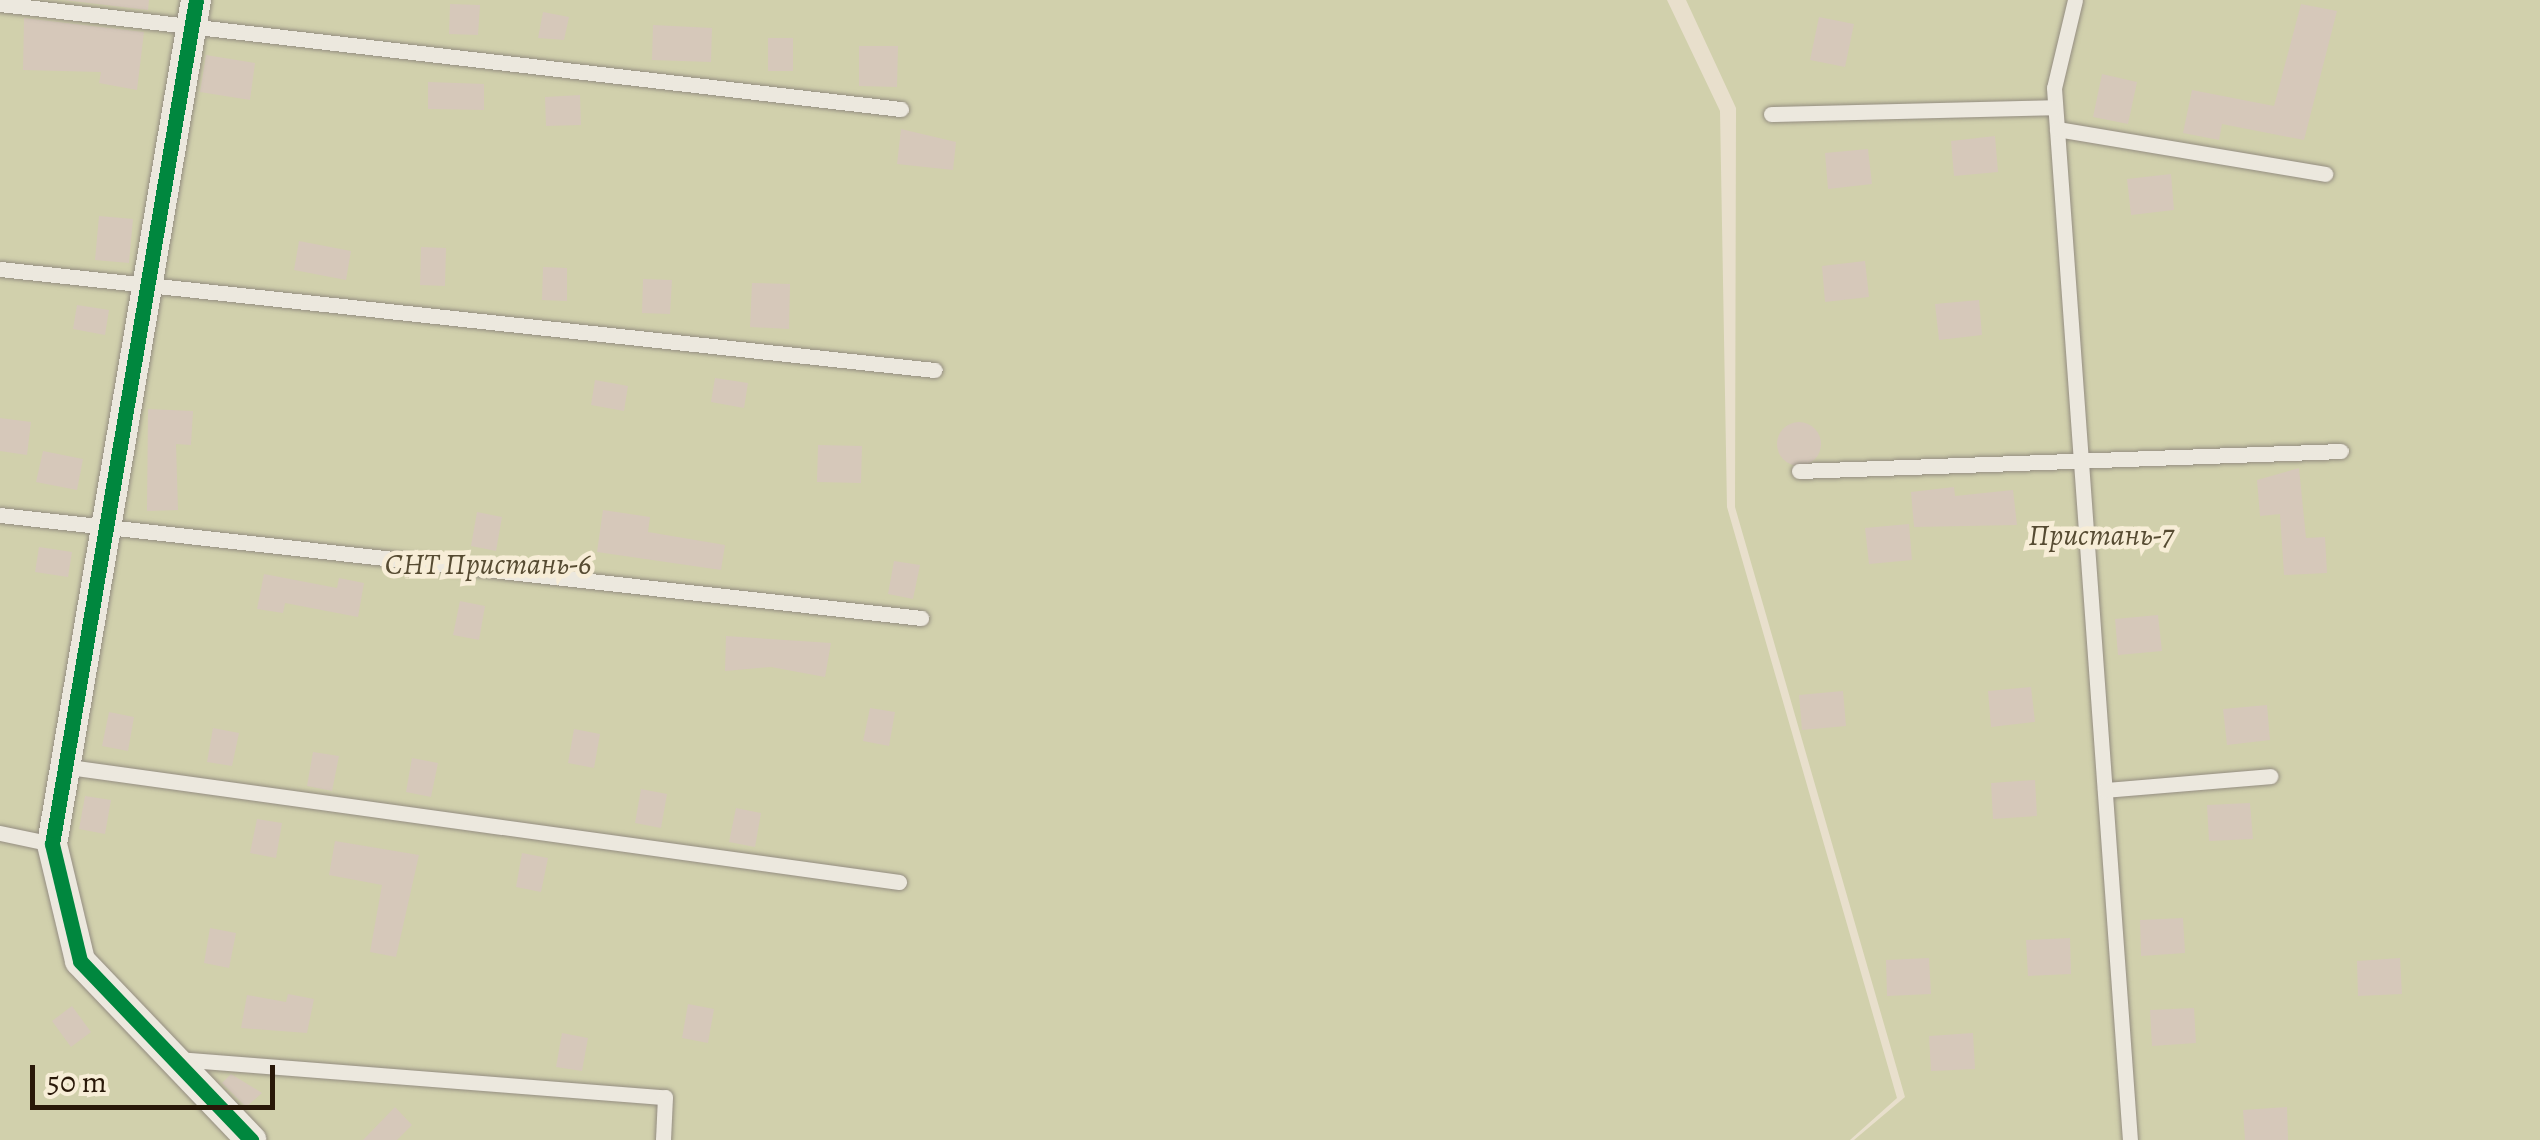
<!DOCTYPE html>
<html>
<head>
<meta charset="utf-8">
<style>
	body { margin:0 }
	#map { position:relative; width:2540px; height:1140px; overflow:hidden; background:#e8dfcc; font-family:Alegreya,serif }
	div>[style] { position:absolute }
	.green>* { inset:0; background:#d1d0ac }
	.building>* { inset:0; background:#d6c8ba }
	.round { border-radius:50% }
	.roads { filter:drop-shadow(0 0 2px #948d81) drop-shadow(0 0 2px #948d81) }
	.service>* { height:15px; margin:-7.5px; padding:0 7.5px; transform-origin:7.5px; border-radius:7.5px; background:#ece8de }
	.minor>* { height:30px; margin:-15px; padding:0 15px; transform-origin:15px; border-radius:15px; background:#ece8de }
	.cycleway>* { height:15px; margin:-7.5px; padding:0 7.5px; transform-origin:7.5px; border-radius:7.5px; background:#00873e }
	span { translate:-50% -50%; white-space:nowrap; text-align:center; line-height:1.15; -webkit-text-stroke:9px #f7edd7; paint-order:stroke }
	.park-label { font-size:30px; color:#564b32; font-style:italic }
	.scale { position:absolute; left:30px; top:1065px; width:245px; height:45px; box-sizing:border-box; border:5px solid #291809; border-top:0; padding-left:12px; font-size:30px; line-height:35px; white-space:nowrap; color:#291809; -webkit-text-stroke:8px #f7edd7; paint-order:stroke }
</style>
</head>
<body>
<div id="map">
	<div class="green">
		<i style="clip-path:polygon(0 0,1667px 0,1720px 111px,1727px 507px,1897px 1098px,1850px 1140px,0 1140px)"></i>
		<i style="clip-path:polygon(1686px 0,2540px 0,2540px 1140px,1854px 1140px,1905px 1097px,1735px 507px,1736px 108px)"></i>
	</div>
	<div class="building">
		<i style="clip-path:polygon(63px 0,149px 0,148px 10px)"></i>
		<i style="clip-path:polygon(450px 4px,480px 5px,478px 35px,449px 34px)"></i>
		<i style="clip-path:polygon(2301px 4px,2337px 11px,2304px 140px,2222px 124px,2219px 140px,2183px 133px,2192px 90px,2274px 106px)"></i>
		<i style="clip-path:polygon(543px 12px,569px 17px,564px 40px,538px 38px)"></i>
		<i style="clip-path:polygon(1819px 17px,1854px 24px,1845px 67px,1810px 60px)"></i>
		<i style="clip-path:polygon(24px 18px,144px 32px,137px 90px,99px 83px,101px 72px,23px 70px)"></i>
		<i style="clip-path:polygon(653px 25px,712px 28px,711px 62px,652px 60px)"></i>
		<i style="clip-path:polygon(768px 38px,793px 38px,793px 71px,768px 71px)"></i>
		<i style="clip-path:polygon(859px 46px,898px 46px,897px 87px,859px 86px)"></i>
		<i style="clip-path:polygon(206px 55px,255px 63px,250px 100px,200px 92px)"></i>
		<i style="clip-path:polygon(2102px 74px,2137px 82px,2128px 124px,2093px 117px)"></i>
		<i style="clip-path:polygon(428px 82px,484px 84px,484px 110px,428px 109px)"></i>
		<i style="clip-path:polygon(580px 95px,581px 125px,546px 126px,545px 97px)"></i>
		<i style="clip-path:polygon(901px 129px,956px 142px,953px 170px,897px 164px)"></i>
		<i style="clip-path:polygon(1995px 136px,1998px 172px,1954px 176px,1951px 141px)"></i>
		<i style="clip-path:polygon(1868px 149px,1872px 184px,1828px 189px,1825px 153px)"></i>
		<i style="clip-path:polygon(2171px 174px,2174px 210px,2131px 215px,2127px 179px)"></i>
		<i style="clip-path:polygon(99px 216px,133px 219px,129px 263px,95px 260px)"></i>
		<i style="clip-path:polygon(299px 241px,351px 251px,346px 280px,294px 270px)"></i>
		<i style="clip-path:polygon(421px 247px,446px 248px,445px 286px,420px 285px)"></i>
		<i style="clip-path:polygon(1865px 261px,1869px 297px,1825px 302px,1822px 266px)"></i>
		<i style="clip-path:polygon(543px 267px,567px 268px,567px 301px,542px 300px)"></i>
		<i style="clip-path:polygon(643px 279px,672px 280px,670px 314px,642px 313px)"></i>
		<i style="clip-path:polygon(752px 283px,790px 284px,789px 329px,750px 327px)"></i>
		<i style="clip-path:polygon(1979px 300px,1982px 335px,1939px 340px,1935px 304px)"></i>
		<i style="clip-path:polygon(77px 305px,109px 310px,105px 335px,73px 329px)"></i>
		<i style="clip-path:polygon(715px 378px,748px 383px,744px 408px,711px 402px)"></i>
		<i style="clip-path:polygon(595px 380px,628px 386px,624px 411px,591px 405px)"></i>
		<i style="clip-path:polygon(148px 409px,193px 411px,191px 445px,176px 444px,178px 510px,147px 511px)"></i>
		<i style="clip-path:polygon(0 418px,31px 422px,27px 455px,0 451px)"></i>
		<i class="round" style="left:1777px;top:422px;width:44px;height:44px"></i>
		<i style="clip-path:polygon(818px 445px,862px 446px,861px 483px,817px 482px)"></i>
		<i style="clip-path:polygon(43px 451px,83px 459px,77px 490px,36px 482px)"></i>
		<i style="clip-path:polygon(2299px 468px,2306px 538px,2325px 537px,2327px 573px,2284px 575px,2280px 514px,2260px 516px,2257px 480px)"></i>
		<i style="clip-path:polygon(1954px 487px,1955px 496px,2013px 490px,2017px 525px,1914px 527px,1911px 492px)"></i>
		<i style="clip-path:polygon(603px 510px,650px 517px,648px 532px,725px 545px,721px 570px,597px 552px)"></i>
		<i style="clip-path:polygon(477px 512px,502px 517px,496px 551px,471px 546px)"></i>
		<i style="clip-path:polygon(1909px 524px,1912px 560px,1869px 564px,1865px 528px)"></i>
		<i style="clip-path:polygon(39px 547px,72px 552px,68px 577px,35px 572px)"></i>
		<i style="clip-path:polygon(894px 561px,920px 565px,913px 599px,888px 594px)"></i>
		<i style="clip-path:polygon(264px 574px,337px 588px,339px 578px,364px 583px,358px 617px,285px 603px,283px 613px,257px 609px)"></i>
		<i style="clip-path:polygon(460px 601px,485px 606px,479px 640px,453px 635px)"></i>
		<i style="clip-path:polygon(2158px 615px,2162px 651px,2118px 655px,2115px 619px)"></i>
		<i style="clip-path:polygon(726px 636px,831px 643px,825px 677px,771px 667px,725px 671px)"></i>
		<i style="clip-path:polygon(2031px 687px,2035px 722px,1991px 727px,1988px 691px)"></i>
		<i style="clip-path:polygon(1843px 691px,1846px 726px,1802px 730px,1799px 695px)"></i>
		<i style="clip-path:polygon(2267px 705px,2270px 740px,2227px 745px,2223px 709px)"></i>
		<i style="clip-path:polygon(870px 708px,895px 712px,889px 746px,863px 741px)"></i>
		<i style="clip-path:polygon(109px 712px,134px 717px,128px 751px,102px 746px)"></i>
		<i style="clip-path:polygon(213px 728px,239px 733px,232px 766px,207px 762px)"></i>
		<i style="clip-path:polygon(574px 729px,600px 734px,594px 768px,568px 763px)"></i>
		<i style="clip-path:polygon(313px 752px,339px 756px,332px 791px,307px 786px)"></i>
		<i style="clip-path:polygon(412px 758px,438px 763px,431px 797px,406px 792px)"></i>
		<i style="clip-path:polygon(2035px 780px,2037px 816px,1993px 819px,1991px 783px)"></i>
		<i style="clip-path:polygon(641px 789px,667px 794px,661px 828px,635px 823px)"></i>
		<i style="clip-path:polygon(85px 796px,111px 800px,105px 834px,79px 829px)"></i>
		<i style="clip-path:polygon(2250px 803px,2253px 839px,2209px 841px,2207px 805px)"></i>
		<i style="clip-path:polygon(736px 808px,761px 813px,755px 847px,729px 842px)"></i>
		<i style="clip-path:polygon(257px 819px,282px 823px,276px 858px,250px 853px)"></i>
		<i style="clip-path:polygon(335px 841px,419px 855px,396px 957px,370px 952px,382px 885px,329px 875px)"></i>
		<i style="clip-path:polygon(522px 853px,548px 858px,541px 892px,516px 887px)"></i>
		<i style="clip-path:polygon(2183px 918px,2185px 953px,2141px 956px,2140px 920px)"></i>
		<i style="clip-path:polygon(210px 928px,236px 933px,229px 968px,204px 963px)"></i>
		<i style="clip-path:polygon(2070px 938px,2071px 974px,2028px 976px,2026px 940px)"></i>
		<i style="clip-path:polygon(1929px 958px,1931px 994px,1887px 996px,1886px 960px)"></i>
		<i style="clip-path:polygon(2400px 958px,2402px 994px,2358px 996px,2357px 961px)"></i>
		<i style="clip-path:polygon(288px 994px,314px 999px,307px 1033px,241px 1028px,247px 995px,286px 1002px)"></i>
		<i style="clip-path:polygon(688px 1004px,714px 1009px,708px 1043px,682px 1038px)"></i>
		<i style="clip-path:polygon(72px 1006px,91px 1032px,71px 1047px,52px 1021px)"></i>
		<i style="clip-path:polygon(2194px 1008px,2196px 1043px,2152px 1046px,2150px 1010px)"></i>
		<i style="clip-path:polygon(562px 1033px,588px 1038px,582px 1071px,556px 1067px)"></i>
		<i style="clip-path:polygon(1973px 1033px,1975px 1069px,1931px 1071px,1929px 1036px)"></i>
		<i style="clip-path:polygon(231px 1074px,262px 1093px,246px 1107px,222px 1083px)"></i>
		<i style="clip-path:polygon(395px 1107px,412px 1125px,397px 1140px,363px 1140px)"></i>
		<i style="clip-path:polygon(2287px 1107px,2288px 1140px,2245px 1140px,2243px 1110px)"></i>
	</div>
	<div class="roads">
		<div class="service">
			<i style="left:2075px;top:0;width:90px;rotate:103.4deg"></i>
			<i style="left:2054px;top:88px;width:1055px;rotate:85.87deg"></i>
			<i style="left:0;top:4px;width:907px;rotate:6.65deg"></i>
			<i style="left:1771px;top:114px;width:284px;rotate:-1.4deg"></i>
			<i style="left:2057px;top:129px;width:272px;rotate:9.5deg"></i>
			<i style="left:0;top:269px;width:940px;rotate:6.17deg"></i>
			<i style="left:1799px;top:471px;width:542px;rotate:-2.11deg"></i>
			<i style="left:0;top:515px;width:927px;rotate:6.38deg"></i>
			<i style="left:69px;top:767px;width:838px;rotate:7.89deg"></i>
			<i style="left:2105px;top:790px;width:166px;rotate:-4.8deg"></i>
			<i style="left:0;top:833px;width:53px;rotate:11.9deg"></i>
			<i style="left:178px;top:1059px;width:488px;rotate:4.5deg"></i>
			<i style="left:665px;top:1097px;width:43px;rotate:92.7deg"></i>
		</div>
		<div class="minor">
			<i style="left:196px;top:0;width:856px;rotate:99.68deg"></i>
			<i style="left:52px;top:844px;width:120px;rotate:76.5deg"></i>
			<i style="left:80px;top:961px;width:248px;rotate:46.3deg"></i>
		</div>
	</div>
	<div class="cycleway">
		<i style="left:196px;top:0;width:856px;rotate:99.68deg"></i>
		<i style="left:52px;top:844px;width:120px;rotate:76.5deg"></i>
		<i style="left:80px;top:961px;width:248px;rotate:46.3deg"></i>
	</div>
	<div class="park-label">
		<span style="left:2101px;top:535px">Пристань-7</span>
		<span style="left:488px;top:564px">СНТ Пристань-6</span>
	</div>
	<div class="scale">50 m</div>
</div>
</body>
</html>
